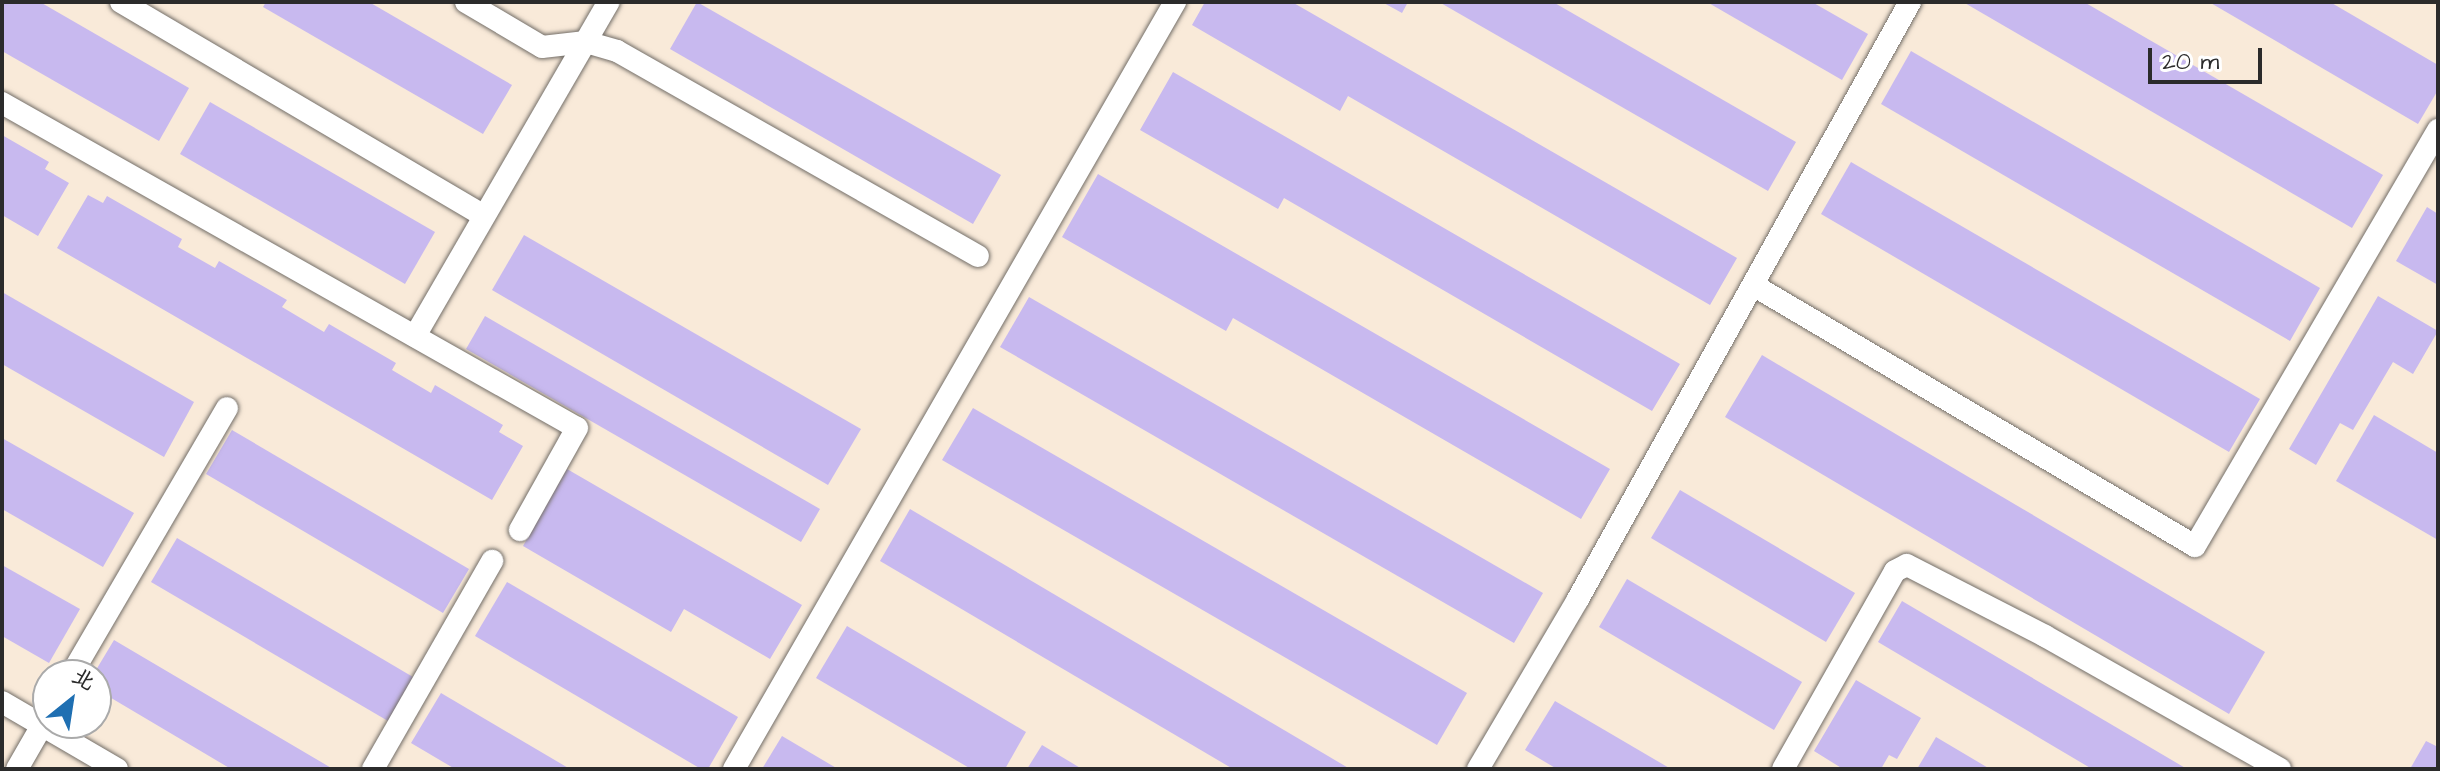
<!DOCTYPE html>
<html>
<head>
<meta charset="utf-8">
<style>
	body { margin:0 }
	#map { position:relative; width:2440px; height:771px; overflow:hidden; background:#f9ead9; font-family:"Architects Daughter","LXGW WenKai TC",sans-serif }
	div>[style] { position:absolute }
	.building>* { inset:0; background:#c8b9ef }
	.roads { filter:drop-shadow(0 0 2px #736e68) drop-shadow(0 0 2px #736e68) }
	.service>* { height:22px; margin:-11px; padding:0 11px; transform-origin:11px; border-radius:11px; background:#fff }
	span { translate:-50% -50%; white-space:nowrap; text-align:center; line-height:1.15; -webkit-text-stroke:6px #fff; paint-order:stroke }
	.frame { position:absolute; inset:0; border:4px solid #2b2b2b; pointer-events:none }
	.north { position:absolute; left:32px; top:659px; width:80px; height:80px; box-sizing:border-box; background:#fff; border:2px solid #aaa; border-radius:50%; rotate:30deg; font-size:22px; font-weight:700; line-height:32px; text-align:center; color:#2b2b2b }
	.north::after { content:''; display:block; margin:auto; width:28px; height:36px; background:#1f6fb2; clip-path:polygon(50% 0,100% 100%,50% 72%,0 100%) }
	.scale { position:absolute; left:2148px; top:48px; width:114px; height:36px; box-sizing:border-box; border:4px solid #2b2b2b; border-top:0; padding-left:10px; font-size:24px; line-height:28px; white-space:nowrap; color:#2b2b2b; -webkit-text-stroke:6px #fff; paint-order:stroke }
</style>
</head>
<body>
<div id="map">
	<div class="building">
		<i style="clip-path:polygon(2px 2px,40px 2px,189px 88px,159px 141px,2px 51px)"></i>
		<i style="clip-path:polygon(266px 2px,369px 2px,512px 85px,483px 134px,263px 7px)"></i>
		<i style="clip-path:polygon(697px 2px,1001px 175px,973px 224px,670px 49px)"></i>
		<i style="clip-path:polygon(1205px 2px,1292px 2px,1737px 258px,1710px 305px,1348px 96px,1340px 111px,1192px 25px)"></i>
		<i style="clip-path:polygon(1382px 2px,1408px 2px,1402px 13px)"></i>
		<i style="clip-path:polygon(1439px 2px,1553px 2px,1796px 142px,1768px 191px)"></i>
		<i style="clip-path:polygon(1707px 2px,1812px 2px,1868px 34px,1842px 80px)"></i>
		<i style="clip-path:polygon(1963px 2px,2084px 2px,2383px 175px,2352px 228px)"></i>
		<i style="clip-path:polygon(2209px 2px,2330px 2px,2438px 65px,2438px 90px,2418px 124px)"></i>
		<i style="clip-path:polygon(1911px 51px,2320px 288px,2290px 341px,1881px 104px)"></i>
		<i style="clip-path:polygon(1173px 72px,1680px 364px,1652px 411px,1284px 198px,1278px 209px,1140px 130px)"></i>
		<i style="clip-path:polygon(210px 102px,435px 232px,405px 284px,180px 154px)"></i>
		<i style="clip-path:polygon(2px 135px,49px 162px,45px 169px,69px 183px,38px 236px,2px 215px)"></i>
		<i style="clip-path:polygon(1851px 162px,2260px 399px,2229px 452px,1821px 214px)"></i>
		<i style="clip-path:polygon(1098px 174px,1610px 469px,1581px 519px,1233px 318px,1226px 331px,1062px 237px)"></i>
		<i style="clip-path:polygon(88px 195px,103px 203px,107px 196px,182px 239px,178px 247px,215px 268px,219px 261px,287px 300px,282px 307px,324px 332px,329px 324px,396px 363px,392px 370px,431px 393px,435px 385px,503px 425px,499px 432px,523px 446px,492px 500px,57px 248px)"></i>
		<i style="clip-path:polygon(2427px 207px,2438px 214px,2438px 285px,2396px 261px)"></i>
		<i style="clip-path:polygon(524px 235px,861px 429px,828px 485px,492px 290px)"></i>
		<i style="clip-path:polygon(2px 292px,194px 402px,164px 457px,2px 364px)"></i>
		<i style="clip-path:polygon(2378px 296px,2438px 331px,2413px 374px,2393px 362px,2353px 430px,2340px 423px,2316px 465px,2289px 449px)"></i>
		<i style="clip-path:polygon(1029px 297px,1543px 593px,1514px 643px,1000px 347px)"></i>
		<i style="clip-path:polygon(485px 316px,820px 509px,801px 542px,466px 349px)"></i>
		<i style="clip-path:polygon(1762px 355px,2265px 652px,2229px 714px,1725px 417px)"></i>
		<i style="clip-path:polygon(973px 408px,1467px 693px,1437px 745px,942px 460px)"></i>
		<i style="clip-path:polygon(2374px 415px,2438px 453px,2438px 540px,2336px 481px)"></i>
		<i style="clip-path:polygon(232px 430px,469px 569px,443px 613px,206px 474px)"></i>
		<i style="clip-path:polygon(2px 438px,134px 513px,103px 567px,2px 509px)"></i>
		<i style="clip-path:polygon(567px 469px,802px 605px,770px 659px,684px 609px,671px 632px,523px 546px)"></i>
		<i style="clip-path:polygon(1680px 490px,1855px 593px,1826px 642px,1651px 538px)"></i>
		<i style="clip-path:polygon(910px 509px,1350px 769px,1233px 769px,880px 561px)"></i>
		<i style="clip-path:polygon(177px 538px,413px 677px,388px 721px,151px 582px)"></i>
		<i style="clip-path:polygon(2px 565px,80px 609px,49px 663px,2px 636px)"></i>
		<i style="clip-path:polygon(1627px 579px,1802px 682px,1774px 730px,1599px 627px)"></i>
		<i style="clip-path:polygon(507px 582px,738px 717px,708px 769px,701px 769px,475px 636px)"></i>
		<i style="clip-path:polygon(1902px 601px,2187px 769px,2092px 769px,1878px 642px)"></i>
		<i style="clip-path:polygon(847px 626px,1026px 732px,1005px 769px,971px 769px,816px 678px)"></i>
		<i style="clip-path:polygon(114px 640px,333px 769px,231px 769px,96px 689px,96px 675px,93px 675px)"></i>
		<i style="clip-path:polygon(1856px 680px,1921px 718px,1897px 759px,1889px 755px,1881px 769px,1843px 769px,1814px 751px)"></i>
		<i style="clip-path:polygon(441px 693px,570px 769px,455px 769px,411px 743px)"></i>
		<i style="clip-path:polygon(1555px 701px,1671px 769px,1557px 769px,1525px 750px)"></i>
		<i style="clip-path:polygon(782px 736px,838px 769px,762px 769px)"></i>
		<i style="clip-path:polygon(1936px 737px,1990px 769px,1917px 769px)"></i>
		<i style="clip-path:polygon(2426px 741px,2438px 747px,2438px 769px,2410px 769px)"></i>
		<i style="clip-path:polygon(1042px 745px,1082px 769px,1027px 769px)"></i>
	</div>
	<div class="roads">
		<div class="service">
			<i style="left:121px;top:2px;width:421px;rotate:30.5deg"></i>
			<i style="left:466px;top:2px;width:88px;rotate:30.6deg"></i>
			<i style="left:542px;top:47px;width:44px;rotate:-6.5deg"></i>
			<i style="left:586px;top:42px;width:32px;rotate:16deg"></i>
			<i style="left:617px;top:51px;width:415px;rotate:29.6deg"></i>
			<i style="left:2px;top:103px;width:660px;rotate:29.48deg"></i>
			<i style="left:577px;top:428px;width:117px;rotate:119.2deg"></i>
			<i style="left:1753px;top:285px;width:513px;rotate:30.56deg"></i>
			<i style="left:2195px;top:546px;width:482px;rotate:-59.7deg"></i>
			<i style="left:415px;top:336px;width:386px;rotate:-59.9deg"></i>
			<i style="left:71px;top:675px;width:309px;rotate:-59.7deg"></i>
			<i style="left:2px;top:702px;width:133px;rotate:30.2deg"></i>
			<i style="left:17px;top:769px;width:62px;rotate:-60.1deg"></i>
			<i style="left:373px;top:769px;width:240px;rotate:-60.2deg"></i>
			<i style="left:734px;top:769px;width:885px;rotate:-60.1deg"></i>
			<i style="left:1478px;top:769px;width:197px;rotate:-59.5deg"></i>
			<i style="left:1578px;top:599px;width:683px;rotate:-60.92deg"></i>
			<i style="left:1783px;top:769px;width:227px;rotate:-60.5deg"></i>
			<i style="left:1895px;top:571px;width:13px;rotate:-27deg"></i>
			<i style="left:1907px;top:565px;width:155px;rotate:27.2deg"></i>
			<i style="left:2045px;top:636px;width:270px;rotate:29.5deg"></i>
		</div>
	</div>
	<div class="frame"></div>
	<div class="north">北</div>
	<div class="scale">20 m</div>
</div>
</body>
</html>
